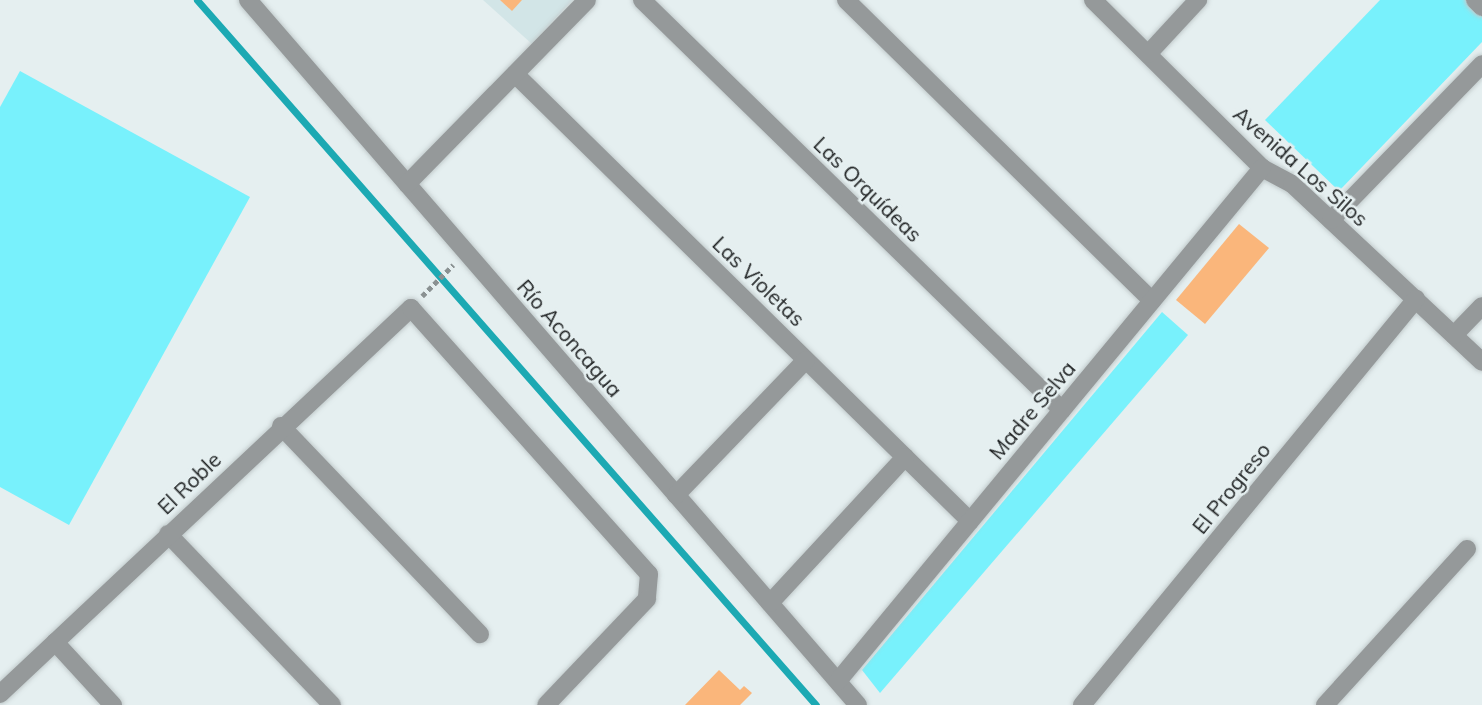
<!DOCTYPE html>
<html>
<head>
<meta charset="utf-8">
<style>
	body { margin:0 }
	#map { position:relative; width:1482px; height:705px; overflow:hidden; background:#e5eff0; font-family:Mulish,sans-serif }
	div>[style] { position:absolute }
	.built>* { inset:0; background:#d2e5e7 }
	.green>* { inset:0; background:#78f1fc }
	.stream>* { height:7px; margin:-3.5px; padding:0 3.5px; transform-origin:3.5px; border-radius:3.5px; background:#1ca9b3 }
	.building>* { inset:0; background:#fab67b }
	.path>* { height:4.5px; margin-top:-2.25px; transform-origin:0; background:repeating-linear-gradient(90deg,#8a9192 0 5px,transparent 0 8.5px) }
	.roads { filter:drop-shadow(0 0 2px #c2cbcc) drop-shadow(0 0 2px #c2cbcc) }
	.minor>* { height:18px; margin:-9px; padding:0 9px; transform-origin:9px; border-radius:9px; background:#95999a }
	span { translate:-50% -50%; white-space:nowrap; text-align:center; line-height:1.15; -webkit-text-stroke:5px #e5eff0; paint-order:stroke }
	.street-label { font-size:21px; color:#222526 }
</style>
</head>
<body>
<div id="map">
	<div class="built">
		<i style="clip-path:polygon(483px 0,572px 0,532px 44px)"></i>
	</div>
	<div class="green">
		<i style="clip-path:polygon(1380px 0,1465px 0,1482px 16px,1482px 42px,1339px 191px,1265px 120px)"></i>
		<i style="clip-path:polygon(20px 71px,250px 197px,69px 525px,0 487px,0 107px)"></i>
		<i style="clip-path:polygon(1162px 312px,1188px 335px,880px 693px,862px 670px)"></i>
	</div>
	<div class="stream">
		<i style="left:197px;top:0;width:938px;rotate:48.72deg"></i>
	</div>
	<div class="building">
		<i style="clip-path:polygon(500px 0,522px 0,512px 11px)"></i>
		<i style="clip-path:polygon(1239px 224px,1269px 248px,1205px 324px,1176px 300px)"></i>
		<i style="clip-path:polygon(719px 670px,740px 690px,744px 686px,752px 693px,740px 705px,685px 705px)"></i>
	</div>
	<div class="path">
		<i style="left:422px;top:296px;width:44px;rotate:-45deg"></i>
	</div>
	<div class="roads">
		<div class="minor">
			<i style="left:248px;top:0;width:932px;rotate:49.13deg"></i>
			<i style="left:642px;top:0;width:587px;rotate:44.31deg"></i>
			<i style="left:846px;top:0;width:429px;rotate:44.5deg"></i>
			<i style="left:1093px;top:0;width:238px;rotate:44.8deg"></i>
			<i style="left:1262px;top:168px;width:34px;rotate:28deg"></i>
			<i style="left:1292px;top:184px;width:260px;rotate:43.1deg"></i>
			<i style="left:1475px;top:0;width:10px;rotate:45deg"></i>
			<i style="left:1148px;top:54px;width:74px;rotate:-47.2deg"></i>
			<i style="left:515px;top:74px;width:638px;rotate:44.49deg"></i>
			<i style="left:407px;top:184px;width:257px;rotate:-45.6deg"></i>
			<i style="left:1331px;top:220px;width:217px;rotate:-45.9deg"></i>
			<i style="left:1454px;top:335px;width:40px;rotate:-46deg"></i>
			<i style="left:281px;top:426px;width:288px;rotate:46.3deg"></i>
			<i style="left:676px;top:495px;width:187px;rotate:-46.1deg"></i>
			<i style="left:168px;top:534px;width:237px;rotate:46.2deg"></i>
			<i style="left:770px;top:603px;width:199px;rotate:-47.2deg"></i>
			<i style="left:55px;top:642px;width:86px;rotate:47.4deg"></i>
			<i style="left:838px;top:681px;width:666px;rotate:-50.43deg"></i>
			<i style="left:0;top:694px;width:564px;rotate:-43.2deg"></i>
			<i style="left:411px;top:308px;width:357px;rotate:48.2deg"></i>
			<i style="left:649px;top:574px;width:25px;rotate:95deg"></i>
			<i style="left:647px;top:599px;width:146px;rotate:133.6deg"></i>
			<i style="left:1082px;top:705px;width:526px;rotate:-50.56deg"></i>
			<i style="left:1325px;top:705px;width:211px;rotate:-47.7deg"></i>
		</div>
	</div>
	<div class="street-label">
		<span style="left:1301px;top:166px;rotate:41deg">Avenida Los Silos</span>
		<span style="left:868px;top:189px;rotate:44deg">Las Orquídeas</span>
		<span style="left:759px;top:281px;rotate:44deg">Las Violetas</span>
		<span style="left:570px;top:338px;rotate:49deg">Río Aconcagua</span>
		<span style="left:1032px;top:410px;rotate:-50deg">Madre Selva</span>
		<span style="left:189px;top:483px;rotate:-44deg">El Roble</span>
		<span style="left:1231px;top:488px;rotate:-51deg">El Progreso</span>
	</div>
</div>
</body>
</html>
